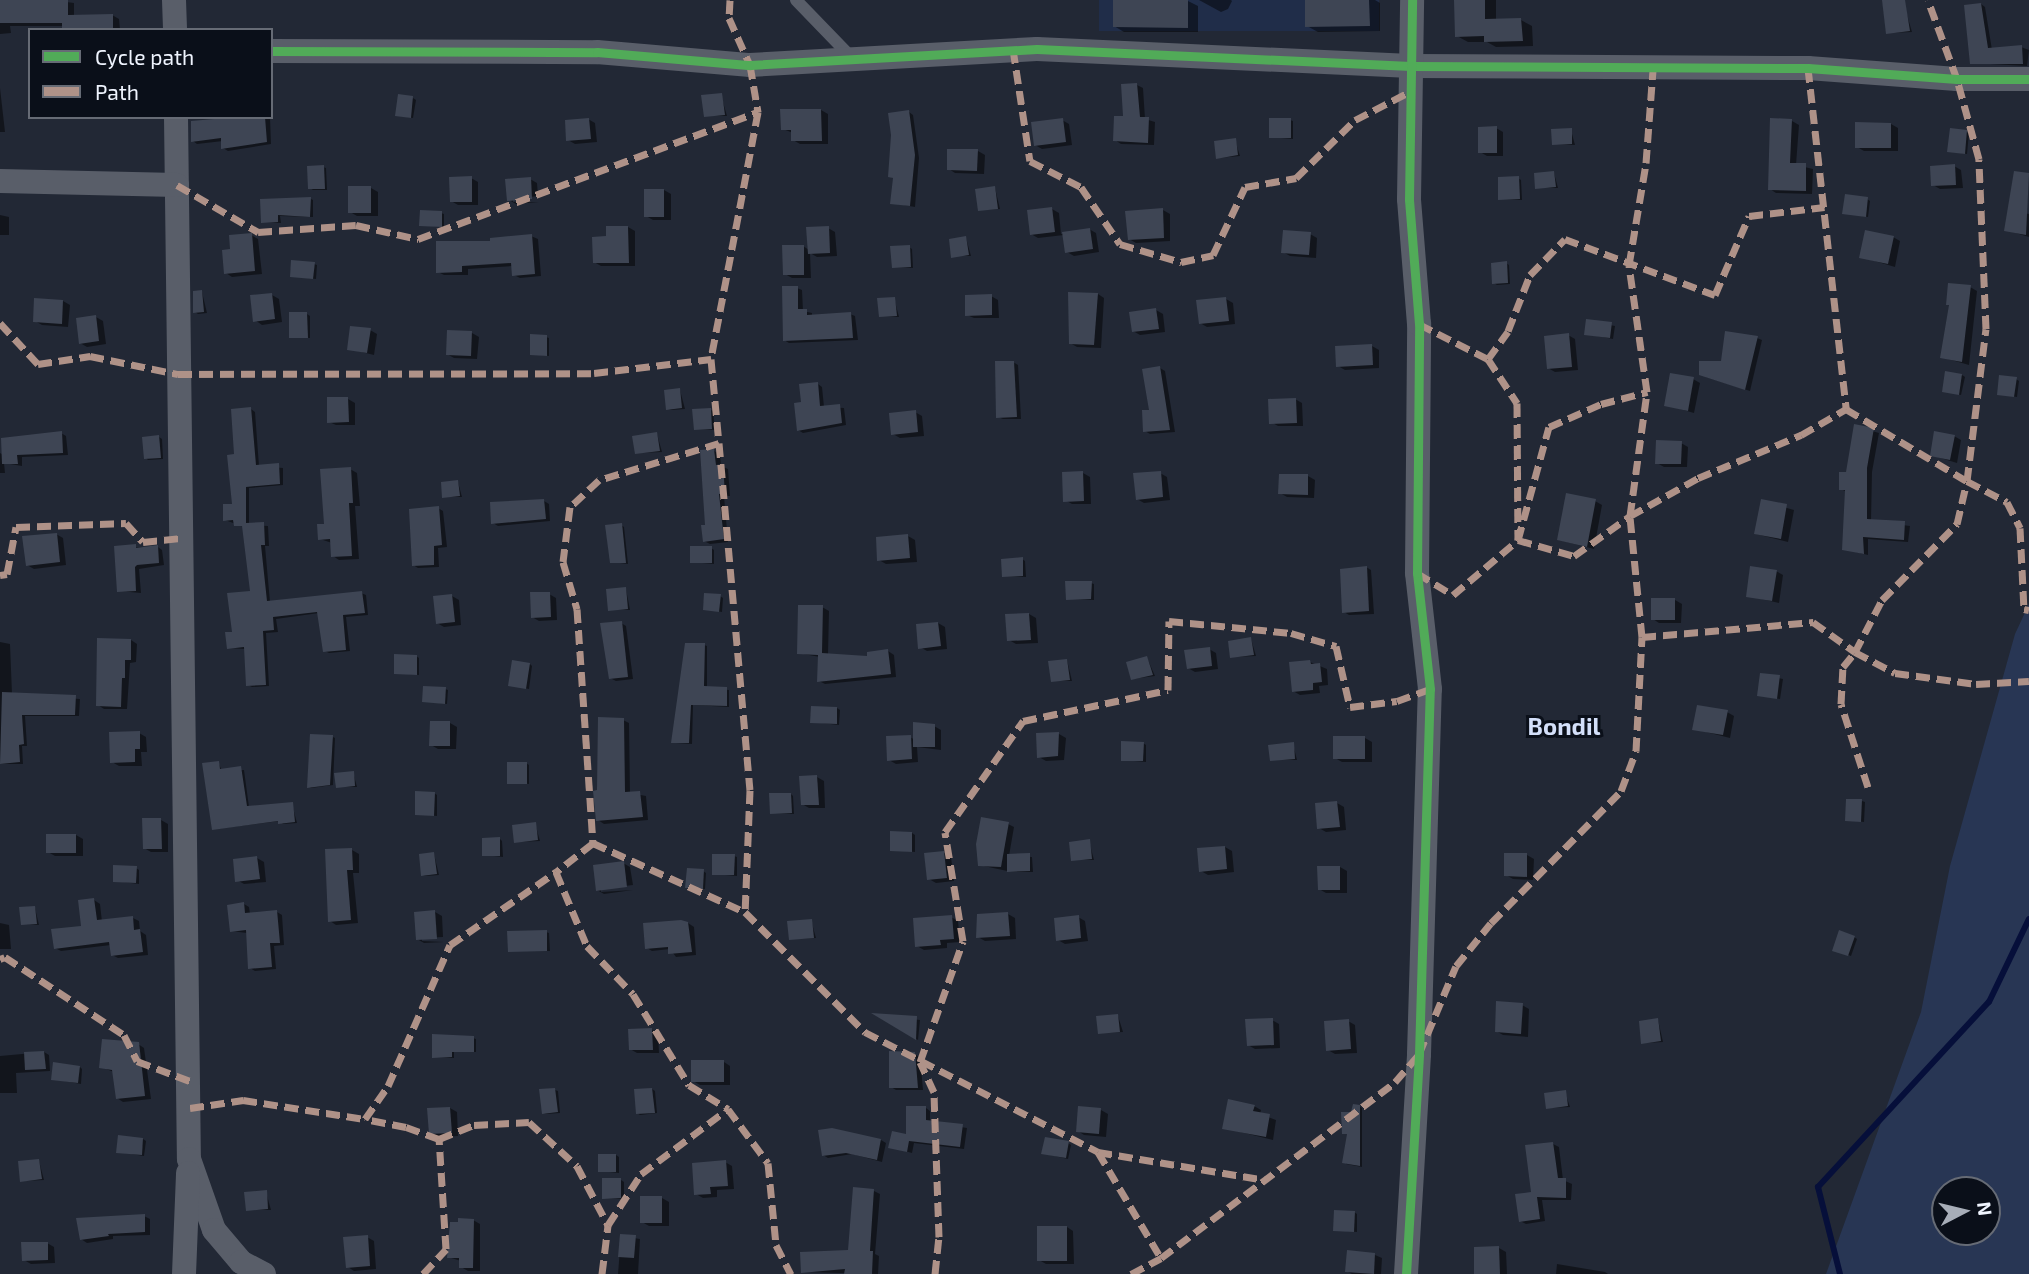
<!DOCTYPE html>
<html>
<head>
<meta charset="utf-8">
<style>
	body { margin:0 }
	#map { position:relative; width:2029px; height:1274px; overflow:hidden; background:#222835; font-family:"Exo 2",sans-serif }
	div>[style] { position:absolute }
	.built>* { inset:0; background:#202d49 }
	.green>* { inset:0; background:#283654 }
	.shadow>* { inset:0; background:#0007 }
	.stream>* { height:6px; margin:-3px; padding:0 3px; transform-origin:3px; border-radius:3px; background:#060f3a }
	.building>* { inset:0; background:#3e4554 }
	.service>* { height:12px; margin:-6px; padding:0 6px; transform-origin:6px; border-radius:6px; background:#595e69 }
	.minor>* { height:24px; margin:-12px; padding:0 12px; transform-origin:12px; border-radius:12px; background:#595e69 }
	.quiet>* { height:7px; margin-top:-3.5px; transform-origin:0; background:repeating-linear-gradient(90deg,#af9288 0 14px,transparent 0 21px) }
	.cycleway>* { height:9px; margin:-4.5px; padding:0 4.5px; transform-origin:4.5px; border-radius:4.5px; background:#51ab58 }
	span { translate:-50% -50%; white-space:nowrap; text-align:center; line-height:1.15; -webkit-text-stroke:6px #0a0f19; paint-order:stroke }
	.neighbourhood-label { font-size:24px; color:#d3dff9; font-weight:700 }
	.legend { position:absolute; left:28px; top:28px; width:245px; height:91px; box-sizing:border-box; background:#0a0f19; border:2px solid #666b75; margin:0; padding:9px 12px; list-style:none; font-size:21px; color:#eff4fe }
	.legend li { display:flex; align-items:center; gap:14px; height:35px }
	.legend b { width:35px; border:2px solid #666b75 }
	.north { position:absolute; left:1931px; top:1176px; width:70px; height:70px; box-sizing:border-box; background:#0a0f19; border:2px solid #666b75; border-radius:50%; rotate:83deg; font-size:19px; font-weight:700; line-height:28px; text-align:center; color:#eff4fe }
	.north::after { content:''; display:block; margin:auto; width:24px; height:32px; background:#a7adb8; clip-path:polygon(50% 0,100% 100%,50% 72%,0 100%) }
</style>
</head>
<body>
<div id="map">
	<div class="built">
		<i style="clip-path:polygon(1099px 0,1379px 0,1379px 31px,1099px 31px)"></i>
	</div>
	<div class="green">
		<i style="clip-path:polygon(evenodd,2029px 604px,2029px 1274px,1826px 1274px,1921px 1012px,1950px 866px,2015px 634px,2029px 604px,1945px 1190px,1987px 1190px,1987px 1232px,1945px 1232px,1945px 1190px)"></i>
	</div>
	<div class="shadow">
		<i style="clip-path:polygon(51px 0,74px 3px,74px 26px,10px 26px,11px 33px,0 34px,0 3px)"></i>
		<i style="clip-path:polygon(1115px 0,1188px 1px,1198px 6px,1198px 32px,1124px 32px,1114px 26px)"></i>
		<i style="clip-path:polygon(1199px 0,1231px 0,1232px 1px,1228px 9px,1221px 12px)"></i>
		<i style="clip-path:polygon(1307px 0,1375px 0,1380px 3px,1380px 31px,1318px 32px,1307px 26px)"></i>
		<i style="clip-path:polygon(1456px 0,1496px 0,1496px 20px,1521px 20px,1532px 26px,1533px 46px,1496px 47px,1487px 42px,1468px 42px,1457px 36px)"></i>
		<i style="clip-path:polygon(1981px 4px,1985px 7px,1992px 50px,2021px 47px,2029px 50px,2027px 66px,1972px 63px)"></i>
		<i style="clip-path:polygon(112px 15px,119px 19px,120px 30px,88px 30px)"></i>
		<i style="clip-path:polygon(1907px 15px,1912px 32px,1887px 33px)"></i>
		<i style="clip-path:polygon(1137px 85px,1143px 88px,1145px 119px,1155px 122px,1154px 145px,1121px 144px,1115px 140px)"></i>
		<i style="clip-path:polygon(0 88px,5px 132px,0 132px)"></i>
		<i style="clip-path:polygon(721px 95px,727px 116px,706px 116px)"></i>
		<i style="clip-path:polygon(413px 98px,416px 100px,413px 118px,400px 116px)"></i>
		<i style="clip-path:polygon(821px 110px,828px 114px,828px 144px,800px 144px,793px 140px,793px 133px,783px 129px)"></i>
		<i style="clip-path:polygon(909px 112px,913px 115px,919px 158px,915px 207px,892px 203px,894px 179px,890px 176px)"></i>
		<i style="clip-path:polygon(250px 117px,270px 117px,271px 144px,228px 151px,223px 148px,223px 141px,197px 144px,193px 141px)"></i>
		<i style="clip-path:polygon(588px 119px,595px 123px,597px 142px,575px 144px,568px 140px)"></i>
		<i style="clip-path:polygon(1062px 120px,1069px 124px,1072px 145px,1042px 149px,1035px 145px)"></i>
		<i style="clip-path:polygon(1290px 120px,1293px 121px,1293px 139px,1270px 137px)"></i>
		<i style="clip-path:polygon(1792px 121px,1799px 125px,1796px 165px,1813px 169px,1812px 194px,1776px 193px,1770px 189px)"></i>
		<i style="clip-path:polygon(1891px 124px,1898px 128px,1898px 151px,1864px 151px,1857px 147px)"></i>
		<i style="clip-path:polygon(1496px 128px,1503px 132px,1503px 156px,1487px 156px,1480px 152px)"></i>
		<i style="clip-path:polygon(1571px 130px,1575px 145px,1553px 144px)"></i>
		<i style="clip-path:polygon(1966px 132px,1969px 133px,1967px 154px,1949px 151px)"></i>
		<i style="clip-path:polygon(1235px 140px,1240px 156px,1218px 158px)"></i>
		<i style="clip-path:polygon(978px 151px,985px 155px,984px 174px,955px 173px,949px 169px)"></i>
		<i style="clip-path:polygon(1954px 166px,1961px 170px,1963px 188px,1940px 189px,1933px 185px)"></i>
		<i style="clip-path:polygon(323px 167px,326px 168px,327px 190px,313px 190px,310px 188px)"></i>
		<i style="clip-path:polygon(1554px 173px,1558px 188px,1537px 188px)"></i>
		<i style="clip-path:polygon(471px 178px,478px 182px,478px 205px,458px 205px,451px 201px)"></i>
		<i style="clip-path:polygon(1518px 178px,1521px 180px,1522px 200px,1500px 199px)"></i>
		<i style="clip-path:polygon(530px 179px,537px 183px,538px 196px,513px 199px,513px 202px,539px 202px,516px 204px,509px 200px)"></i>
		<i style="clip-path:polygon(371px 188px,378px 192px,378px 216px,357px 216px,350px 212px)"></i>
		<i style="clip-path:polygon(995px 188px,1000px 209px,979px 210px)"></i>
		<i style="clip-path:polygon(664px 190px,671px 194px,671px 220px,653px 220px,646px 216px,646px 191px)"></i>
		<i style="clip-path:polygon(311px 199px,313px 200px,313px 217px,280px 216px,281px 223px,262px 222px)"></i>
		<i style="clip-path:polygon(1867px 199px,1870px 201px,1868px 217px,1844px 213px)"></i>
		<i style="clip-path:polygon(1052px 209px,1059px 213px,1061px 234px,1089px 229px,1096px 233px,1099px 252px,1074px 256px,1067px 252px,1064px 235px,1038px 238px,1031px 234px)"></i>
		<i style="clip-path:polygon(1163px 210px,1170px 214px,1170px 241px,1136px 243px,1129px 239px)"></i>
		<i style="clip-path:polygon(2009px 211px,2029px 214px,2029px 237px,2006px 230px)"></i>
		<i style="clip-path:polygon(441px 213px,444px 214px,444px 227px,421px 225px)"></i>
		<i style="clip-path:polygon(0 215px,9px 217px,9px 235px,0 235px)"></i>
		<i style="clip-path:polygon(628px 227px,635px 231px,635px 266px,601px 266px,594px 262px,608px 238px,608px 228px)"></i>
		<i style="clip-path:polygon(828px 228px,835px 232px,837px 256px,817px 257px,810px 253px,811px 278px,792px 278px,785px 274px,803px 246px,809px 250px)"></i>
		<i style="clip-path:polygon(1310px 234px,1317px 238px,1316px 258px,1290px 256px,1283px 252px)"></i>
		<i style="clip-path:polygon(251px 235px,258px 239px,262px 274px,232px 277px,226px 273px,232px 250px)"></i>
		<i style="clip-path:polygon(531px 236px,538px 239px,541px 276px,520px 278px,514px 275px,513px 266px,468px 269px,468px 275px,444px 275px,438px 272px,492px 243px)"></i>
		<i style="clip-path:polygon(1893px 237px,1900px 241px,1895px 267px,1861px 257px)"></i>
		<i style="clip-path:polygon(966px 238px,971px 256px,953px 256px)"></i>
		<i style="clip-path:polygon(909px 247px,912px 249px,913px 268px,893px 267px)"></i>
		<i style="clip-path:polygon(1506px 263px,1509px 265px,1510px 284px,1497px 285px,1494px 283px)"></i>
		<i style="clip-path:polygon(314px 264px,317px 265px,316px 279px,291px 276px)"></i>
		<i style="clip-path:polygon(1970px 287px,1977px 291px,1969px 365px,1941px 357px,1950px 306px,1947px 304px)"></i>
		<i style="clip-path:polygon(797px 288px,802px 290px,803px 311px,812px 313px,812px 317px,850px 314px,855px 316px,858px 340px,789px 343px,784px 340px)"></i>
		<i style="clip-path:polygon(202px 292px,207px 313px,198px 314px,195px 312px)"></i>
		<i style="clip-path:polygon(1098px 294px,1104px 298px,1101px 348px,1077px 347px,1070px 343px)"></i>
		<i style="clip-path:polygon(272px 295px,279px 299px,282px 322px,262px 325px,255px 320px)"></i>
		<i style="clip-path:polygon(991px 296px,998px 300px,999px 318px,974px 318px,967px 315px)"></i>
		<i style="clip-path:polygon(894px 298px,899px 317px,880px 316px)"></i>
		<i style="clip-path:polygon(1226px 299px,1233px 303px,1235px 324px,1207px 327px,1200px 323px)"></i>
		<i style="clip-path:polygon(63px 301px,70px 305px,68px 327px,42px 325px,35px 321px)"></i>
		<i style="clip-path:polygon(1156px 310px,1163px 314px,1165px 332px,1140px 335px,1133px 331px)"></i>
		<i style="clip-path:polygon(307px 314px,310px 316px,310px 338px,291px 337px)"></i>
		<i style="clip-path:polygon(96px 317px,103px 321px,106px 344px,87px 347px,80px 343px)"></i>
		<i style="clip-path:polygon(1588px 321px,1615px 326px,1613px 339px,1586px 334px)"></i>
		<i style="clip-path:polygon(370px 330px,377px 334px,374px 355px,349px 349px)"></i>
		<i style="clip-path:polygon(449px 331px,472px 333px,479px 337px,477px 359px,454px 358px,447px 354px)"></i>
		<i style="clip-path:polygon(1568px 335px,1575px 339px,1578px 370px,1555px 372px,1548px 368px)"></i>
		<i style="clip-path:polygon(546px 337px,549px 338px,549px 356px,531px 354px)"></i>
		<i style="clip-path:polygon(1757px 338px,1762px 340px,1750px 391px,1706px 377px)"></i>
		<i style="clip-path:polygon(1372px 346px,1379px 350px,1379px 368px,1345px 370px,1338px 366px)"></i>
		<i style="clip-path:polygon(1013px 362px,1018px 365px,1021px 419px,1003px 419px,998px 417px)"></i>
		<i style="clip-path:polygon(1160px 368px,1165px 371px,1175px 432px,1150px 434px,1145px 431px)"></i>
		<i style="clip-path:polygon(1962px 375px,1965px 377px,1961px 395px,1944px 391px)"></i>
		<i style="clip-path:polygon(1693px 379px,1700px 383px,1694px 413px,1666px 405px)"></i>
		<i style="clip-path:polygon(2016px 379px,2019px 381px,2017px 397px,1999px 394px)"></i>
		<i style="clip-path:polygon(818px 384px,822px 387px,824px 407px,844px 408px,846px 425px,803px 433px,798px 430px,803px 404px)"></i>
		<i style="clip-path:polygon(680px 390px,685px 409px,671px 410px,668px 409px)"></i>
		<i style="clip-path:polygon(348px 399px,355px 403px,355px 425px,336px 425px,329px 422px)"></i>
		<i style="clip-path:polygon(1295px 399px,1302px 403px,1303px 426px,1278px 426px,1271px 422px)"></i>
		<i style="clip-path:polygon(251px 409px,255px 412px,259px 466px,283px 468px,283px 485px,249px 488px,249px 525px,268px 526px,269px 546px,265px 546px,270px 602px,361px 593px,366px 595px,368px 615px,346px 617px,350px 651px,329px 653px,325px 651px,319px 613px,276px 619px,278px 632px,266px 633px,269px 686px,252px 687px,248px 685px,246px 649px,228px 648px,252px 592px,244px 527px,225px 520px,233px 505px,236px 456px)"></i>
		<i style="clip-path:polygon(711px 410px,713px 411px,715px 430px,695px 429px)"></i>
		<i style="clip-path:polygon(915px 412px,922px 416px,924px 436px,900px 438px,893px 434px)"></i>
		<i style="clip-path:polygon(1855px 426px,1879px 433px,1872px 472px,1871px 521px,1910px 526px,1908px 542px,1868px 539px,1868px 555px,1843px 549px,1847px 492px,1841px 489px,1847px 474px)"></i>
		<i style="clip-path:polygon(61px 433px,66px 436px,68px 455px,22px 457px,22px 466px,4px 463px,5px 473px,0 473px,0 453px,3px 455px)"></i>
		<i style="clip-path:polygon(657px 434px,662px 452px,637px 453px)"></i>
		<i style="clip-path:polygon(1954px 436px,1961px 440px,1957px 463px,1931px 455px)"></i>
		<i style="clip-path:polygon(159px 437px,162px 439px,163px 459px,148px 460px,146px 458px)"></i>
		<i style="clip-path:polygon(1681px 443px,1688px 447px,1687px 467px,1664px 467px,1657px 463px)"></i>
		<i style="clip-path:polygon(714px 451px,720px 454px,721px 466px,728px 469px,730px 496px,724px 496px,728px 542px,710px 544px,704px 541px)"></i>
		<i style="clip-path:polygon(350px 469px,357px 473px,360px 506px,355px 506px,359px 559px,339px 560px,333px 556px,332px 543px,320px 539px)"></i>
		<i style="clip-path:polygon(1083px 473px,1090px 477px,1091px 504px,1072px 504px,1065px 500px)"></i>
		<i style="clip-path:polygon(1160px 473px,1167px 477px,1170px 500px,1144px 503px,1137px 499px)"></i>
		<i style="clip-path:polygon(1308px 476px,1315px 480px,1314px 498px,1287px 497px,1280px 493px)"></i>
		<i style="clip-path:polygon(458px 482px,462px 497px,444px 497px)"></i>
		<i style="clip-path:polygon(544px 501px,549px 504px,550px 521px,498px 526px,493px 523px)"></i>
		<i style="clip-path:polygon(1595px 501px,1602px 505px,1594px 549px,1559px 540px)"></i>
		<i style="clip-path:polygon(1762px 501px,1794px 510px,1788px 542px,1756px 534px)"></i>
		<i style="clip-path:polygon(438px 508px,443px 511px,447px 547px,438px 548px,439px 567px,418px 568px,413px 565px)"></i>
		<i style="clip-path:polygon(621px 525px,624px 527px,628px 564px,612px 562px)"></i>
		<i style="clip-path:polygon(56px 534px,63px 538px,66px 565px,34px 569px,27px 565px)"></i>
		<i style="clip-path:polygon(908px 536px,915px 540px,917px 562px,886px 564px,879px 560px)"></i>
		<i style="clip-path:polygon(158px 547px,162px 550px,164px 565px,139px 569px,141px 593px,119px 591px,116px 548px)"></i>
		<i style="clip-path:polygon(711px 548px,714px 550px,714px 564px,691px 562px)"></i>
		<i style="clip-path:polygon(1022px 559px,1025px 561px,1026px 577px,1004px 576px)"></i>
		<i style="clip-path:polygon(1366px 567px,1371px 570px,1374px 614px,1349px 615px,1344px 612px)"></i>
		<i style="clip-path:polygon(1776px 571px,1783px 575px,1779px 603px,1748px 596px)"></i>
		<i style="clip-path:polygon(1091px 583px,1094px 584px,1094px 600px,1068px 599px)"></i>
		<i style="clip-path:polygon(626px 589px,630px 610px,609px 609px)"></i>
		<i style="clip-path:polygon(549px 594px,556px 598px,557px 620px,539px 621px,532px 617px)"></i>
		<i style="clip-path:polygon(452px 596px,459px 600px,461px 625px,444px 627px,437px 623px)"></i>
		<i style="clip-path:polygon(720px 596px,723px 598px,722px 612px,704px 609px)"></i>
		<i style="clip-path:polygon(1675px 600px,1682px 604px,1681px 623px,1659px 623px,1653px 619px)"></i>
		<i style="clip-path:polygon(822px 607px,829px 611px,828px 655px,869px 658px,888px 651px,894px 655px,896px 677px,825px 684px,819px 681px,820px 657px,798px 653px)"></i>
		<i style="clip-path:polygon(1029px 614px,1036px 618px,1038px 643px,1016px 644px,1009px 640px)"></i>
		<i style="clip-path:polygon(621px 623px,626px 626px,633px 679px,616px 681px,610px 678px)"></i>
		<i style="clip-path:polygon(938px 623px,945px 627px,947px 649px,927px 651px,920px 647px)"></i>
		<i style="clip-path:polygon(1251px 639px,1256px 656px,1231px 657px)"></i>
		<i style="clip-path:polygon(131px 640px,137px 644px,136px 662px,130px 663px,127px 709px,104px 709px,98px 705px)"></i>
		<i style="clip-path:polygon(0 642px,10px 644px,12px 694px,80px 699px,79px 716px,25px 716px,27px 746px,22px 746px,23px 764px,0 764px)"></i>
		<i style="clip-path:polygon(704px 645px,707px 646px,707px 688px,729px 690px,729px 707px,693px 705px,692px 744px,676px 743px,673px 742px)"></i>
		<i style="clip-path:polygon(1209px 649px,1216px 653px,1218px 669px,1195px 672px,1188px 668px)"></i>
		<i style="clip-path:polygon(416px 656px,419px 658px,419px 675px,396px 673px)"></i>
		<i style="clip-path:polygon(1147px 658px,1155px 676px,1132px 679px)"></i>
		<i style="clip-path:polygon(1067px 660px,1072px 681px,1052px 681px)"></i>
		<i style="clip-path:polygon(1310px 662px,1327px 669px,1328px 685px,1319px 686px,1320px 693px,1300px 695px,1293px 691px)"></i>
		<i style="clip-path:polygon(530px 664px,532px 666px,529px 689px,510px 685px)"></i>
		<i style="clip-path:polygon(1762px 675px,1783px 679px,1780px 699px,1762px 696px)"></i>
		<i style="clip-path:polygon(445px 689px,448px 690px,447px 704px,424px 701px)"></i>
		<i style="clip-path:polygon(837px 708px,840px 710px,839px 725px,812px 722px)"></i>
		<i style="clip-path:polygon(1727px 712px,1734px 716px,1730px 738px,1694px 729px)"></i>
		<i style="clip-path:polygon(623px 720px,629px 723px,630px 793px,646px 796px,648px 820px,604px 824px,598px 820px,598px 792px)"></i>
		<i style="clip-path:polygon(450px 723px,457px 727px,456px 749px,438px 749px,431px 745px)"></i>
		<i style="clip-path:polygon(934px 726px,941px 730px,941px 750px,917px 747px,918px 762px,896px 764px,889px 760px,910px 737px,915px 740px)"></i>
		<i style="clip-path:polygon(139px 733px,146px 737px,147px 752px,141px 752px,142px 766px,119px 766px,112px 762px)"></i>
		<i style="clip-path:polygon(1038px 734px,1059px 734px,1066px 738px,1064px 760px,1046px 761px,1039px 757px)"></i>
		<i style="clip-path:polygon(333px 737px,335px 738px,333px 785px,311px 788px,309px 787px)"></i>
		<i style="clip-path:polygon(1365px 738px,1372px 742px,1372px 762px,1342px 762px,1335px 758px)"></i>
		<i style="clip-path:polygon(1143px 743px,1146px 745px,1146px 762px,1123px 760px)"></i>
		<i style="clip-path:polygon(1293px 744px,1297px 760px,1271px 760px)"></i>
		<i style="clip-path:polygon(218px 762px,222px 771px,244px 770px,249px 807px,292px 804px,297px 823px,283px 824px,280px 821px,214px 829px)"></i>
		<i style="clip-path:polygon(526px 763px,529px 765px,529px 784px,509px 782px)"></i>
		<i style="clip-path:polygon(353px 772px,357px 787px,338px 787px)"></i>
		<i style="clip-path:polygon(817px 777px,824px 781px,825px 808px,809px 808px,802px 804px)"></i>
		<i style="clip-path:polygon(434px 793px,437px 795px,437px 816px,416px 814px)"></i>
		<i style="clip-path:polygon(791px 794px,793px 796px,794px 814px,771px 813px)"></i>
		<i style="clip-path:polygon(1862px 801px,1865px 802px,1864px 822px,1847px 820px)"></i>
		<i style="clip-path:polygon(1337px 803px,1344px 807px,1346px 830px,1326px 832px,1319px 828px)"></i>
		<i style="clip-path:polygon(161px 820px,168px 824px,168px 852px,151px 852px,144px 848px)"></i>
		<i style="clip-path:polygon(535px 823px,540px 841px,516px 842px)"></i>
		<i style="clip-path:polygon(1008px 824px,1014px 827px,1009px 856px,1032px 857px,1033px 872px,1012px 872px,979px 865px)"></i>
		<i style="clip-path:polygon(912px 833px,915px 835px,915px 852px,892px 850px)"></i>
		<i style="clip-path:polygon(76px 835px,83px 839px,83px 856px,55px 856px,48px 852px)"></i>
		<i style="clip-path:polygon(500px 839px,502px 841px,503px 857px,484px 855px)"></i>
		<i style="clip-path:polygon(1089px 841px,1094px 860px,1073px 860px)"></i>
		<i style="clip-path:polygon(1225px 847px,1232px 851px,1234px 872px,1208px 875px,1201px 871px)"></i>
		<i style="clip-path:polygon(352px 850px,359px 854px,359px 873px,353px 873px,358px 923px,336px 925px,330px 921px)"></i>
		<i style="clip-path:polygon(944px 853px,951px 857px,954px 881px,936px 883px,929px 879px)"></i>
		<i style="clip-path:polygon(434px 854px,439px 875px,425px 876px,422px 875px)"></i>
		<i style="clip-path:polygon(1527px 855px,1534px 859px,1533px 880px,1513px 879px,1506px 875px)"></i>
		<i style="clip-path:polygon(734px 856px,737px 857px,737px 876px,714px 874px)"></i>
		<i style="clip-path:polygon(257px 858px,264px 862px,266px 882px,244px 884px,237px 880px)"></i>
		<i style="clip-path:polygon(623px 863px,630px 867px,633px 885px,601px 889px,601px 892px,633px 890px,604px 894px,597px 890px)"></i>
		<i style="clip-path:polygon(1340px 867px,1347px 871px,1347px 893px,1326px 893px,1319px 889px)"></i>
		<i style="clip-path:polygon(136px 868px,139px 870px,139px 884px,115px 881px)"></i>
		<i style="clip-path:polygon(703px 871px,706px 873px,705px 889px,687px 887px)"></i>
		<i style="clip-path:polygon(94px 900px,100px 904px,102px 922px,133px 918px,139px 921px,140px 931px,146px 935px,148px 955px,118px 958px,112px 955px,111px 945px,61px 951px,55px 948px,83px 927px)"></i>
		<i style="clip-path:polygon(244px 904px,249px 907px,250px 914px,277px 912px,282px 915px,284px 945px,274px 946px,276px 969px,255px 971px,250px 968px,247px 933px,231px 931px)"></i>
		<i style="clip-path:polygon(35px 908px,39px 925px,23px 924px)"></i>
		<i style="clip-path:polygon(435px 912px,442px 916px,443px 937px,422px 938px,422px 941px,444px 942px,424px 943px,417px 939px)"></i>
		<i style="clip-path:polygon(1008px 914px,1015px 918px,1016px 939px,985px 941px,978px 937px)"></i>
		<i style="clip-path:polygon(951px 917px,958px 921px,960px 942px,947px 943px,947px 948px,924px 950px,917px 946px)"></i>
		<i style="clip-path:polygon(1078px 917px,1085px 921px,1088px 941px,1065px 944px,1058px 940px)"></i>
		<i style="clip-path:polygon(811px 920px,816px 938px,790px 939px)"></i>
		<i style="clip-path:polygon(0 923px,9px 925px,11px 949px,0 949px)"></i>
		<i style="clip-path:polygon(688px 923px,694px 927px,696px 955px,676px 957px,670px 949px,652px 951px,647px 948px)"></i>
		<i style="clip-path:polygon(546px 932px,549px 933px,550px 951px,510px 951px)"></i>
		<i style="clip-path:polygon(1854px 937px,1857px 939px,1851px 956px,1837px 951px)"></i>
		<i style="clip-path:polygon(1522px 1005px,1529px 1009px,1528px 1037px,1503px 1035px,1496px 1031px)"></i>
		<i style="clip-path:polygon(878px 1015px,920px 1020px,918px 1040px)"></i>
		<i style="clip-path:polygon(1118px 1016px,1123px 1032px,1099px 1033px)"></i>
		<i style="clip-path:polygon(1272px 1020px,1279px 1024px,1280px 1048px,1255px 1049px,1248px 1045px)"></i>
		<i style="clip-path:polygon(1658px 1020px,1663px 1042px,1643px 1043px)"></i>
		<i style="clip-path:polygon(1348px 1021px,1355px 1025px,1357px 1053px,1335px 1054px,1328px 1050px)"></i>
		<i style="clip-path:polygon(651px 1029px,658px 1033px,659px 1053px,637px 1053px,630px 1049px)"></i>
		<i style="clip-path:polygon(473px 1038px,476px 1039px,476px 1052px,454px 1052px,454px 1058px,434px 1057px)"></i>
		<i style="clip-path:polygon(138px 1044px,144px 1048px,151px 1099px,123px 1102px,117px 1098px,114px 1072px,101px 1067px)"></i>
		<i style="clip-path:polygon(44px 1052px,49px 1055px,50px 1071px,16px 1073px,17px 1093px,0 1093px,0 1056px)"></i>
		<i style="clip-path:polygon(914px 1054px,920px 1057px,923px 1090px,896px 1090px,891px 1087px)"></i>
		<i style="clip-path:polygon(724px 1062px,730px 1066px,730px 1085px,700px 1085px,693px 1081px)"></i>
		<i style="clip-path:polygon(80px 1067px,82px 1069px,81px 1084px,53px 1079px)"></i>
		<i style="clip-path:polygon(652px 1089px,655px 1091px,657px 1113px,640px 1115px,637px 1113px)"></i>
		<i style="clip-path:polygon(555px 1090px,558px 1091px,560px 1113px,546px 1114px,543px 1113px)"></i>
		<i style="clip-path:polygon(1565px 1092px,1570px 1107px,1548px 1108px)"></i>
		<i style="clip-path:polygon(1254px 1106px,1261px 1110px,1260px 1114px,1276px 1120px,1273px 1140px,1224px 1128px)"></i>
		<i style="clip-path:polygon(1359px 1106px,1362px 1108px,1362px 1167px,1346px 1164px,1349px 1134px,1344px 1133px)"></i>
		<i style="clip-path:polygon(450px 1108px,457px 1112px,458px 1136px,438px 1137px,431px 1133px)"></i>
		<i style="clip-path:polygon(926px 1108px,930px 1111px,930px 1122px,967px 1128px,964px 1149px,914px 1143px,912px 1153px,890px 1147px,908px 1136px)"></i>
		<i style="clip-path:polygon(1101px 1110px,1108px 1114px,1106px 1137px,1084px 1135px,1078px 1131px)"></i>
		<i style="clip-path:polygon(143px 1139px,146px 1141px,144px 1156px,118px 1152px)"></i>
		<i style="clip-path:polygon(881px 1140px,886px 1143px,882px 1162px,852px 1154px,828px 1158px,823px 1155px)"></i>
		<i style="clip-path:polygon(1068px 1143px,1071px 1145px,1068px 1159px,1046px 1154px)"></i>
		<i style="clip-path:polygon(1553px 1144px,1559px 1147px,1563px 1180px,1572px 1184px,1571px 1200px,1542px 1200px,1545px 1221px,1526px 1224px,1520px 1221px)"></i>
		<i style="clip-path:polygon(616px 1155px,619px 1157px,619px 1173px,600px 1171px)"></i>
		<i style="clip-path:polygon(39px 1161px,44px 1180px,22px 1181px)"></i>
		<i style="clip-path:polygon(725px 1162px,732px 1166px,734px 1189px,717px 1190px,717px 1197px,703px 1198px,696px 1194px)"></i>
		<i style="clip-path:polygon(621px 1180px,624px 1182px,624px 1199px,604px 1198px)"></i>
		<i style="clip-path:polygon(874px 1191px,880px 1194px,875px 1254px,879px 1256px,878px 1274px,803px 1272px,850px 1251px)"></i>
		<i style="clip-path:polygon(266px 1192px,271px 1210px,247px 1210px)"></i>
		<i style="clip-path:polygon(662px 1198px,669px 1202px,669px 1226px,649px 1226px,642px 1222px)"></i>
		<i style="clip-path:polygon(1354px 1212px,1357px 1214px,1357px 1232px,1335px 1230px)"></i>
		<i style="clip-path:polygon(144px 1216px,150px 1219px,150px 1235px,113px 1236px,113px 1239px,87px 1243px,81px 1239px)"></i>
		<i style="clip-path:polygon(473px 1220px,480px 1224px,480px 1271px,468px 1271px,461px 1267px,461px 1261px,448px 1257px)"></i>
		<i style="clip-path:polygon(1067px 1227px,1073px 1231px,1074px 1264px,1046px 1264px,1039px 1260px)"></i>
		<i style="clip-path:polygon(621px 1236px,640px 1239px,638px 1274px,618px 1274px)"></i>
		<i style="clip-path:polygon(367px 1237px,374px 1241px,376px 1269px,354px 1271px,348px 1267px)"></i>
		<i style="clip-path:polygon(47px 1243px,54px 1247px,55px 1263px,31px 1264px,24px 1260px)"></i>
		<i style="clip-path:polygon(1499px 1248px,1506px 1252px,1507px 1274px,1476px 1274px)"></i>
		<i style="clip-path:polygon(1375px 1255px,1382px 1258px,1381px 1274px,1352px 1274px,1346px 1271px)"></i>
		<i style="clip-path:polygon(1557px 1264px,1605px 1272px,1608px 1274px,1556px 1274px)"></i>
	</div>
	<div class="stream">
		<i style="left:1840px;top:1274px;width:90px;rotate:-104.2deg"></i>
		<i style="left:1818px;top:1187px;width:252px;rotate:-47.3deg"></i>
		<i style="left:1989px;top:1002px;width:92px;rotate:-64.3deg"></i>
	</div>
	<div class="building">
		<i style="clip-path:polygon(0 0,68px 0,68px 15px,113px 14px,113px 30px,62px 30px,62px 23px,0 23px)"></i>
		<i style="clip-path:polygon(1113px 0,1188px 0,1188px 28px,1113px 27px)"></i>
		<i style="clip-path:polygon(1305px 0,1369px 0,1370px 26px,1305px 27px)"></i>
		<i style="clip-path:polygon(1454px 0,1485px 0,1485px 19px,1521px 18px,1523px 41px,1484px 42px,1484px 36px,1455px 37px)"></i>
		<i style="clip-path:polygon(1882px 0,1905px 0,1910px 31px,1886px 34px)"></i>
		<i style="clip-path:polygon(1981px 3px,1988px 48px,2022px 45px,2023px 64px,1970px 64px,1964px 5px)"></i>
		<i style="clip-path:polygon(1137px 83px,1140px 117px,1149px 117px,1148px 143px,1113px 141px,1114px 116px,1123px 116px,1121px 84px)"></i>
		<i style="clip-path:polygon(722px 93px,725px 115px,704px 117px,701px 95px)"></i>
		<i style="clip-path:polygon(398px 94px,413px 96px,411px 118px,395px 116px)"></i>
		<i style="clip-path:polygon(780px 109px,821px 109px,822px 141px,791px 141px,791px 130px,781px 130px)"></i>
		<i style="clip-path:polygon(909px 110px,915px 155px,910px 206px,890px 204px,893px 178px,888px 177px,891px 135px,888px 113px)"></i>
		<i style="clip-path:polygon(237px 117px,265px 117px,267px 142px,221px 149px,221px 138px,191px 142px,191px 121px)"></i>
		<i style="clip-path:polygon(589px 118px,591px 139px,566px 141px,565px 120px)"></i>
		<i style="clip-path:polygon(1063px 118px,1066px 142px,1034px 146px,1031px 122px)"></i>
		<i style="clip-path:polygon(1269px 118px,1291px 118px,1291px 138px,1269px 138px)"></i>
		<i style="clip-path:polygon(1770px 118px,1792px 119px,1790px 163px,1806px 163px,1806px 191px,1768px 190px)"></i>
		<i style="clip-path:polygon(1855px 122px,1891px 123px,1891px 148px,1855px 148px)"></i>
		<i style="clip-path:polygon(1497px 126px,1497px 153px,1478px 153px,1478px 127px)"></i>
		<i style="clip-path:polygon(1572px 128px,1572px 144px,1552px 145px,1551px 129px)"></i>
		<i style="clip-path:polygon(1950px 128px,1967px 130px,1965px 154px,1947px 152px)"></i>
		<i style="clip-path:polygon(1236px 138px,1238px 155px,1216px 159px,1214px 141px)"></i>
		<i style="clip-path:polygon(947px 149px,978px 149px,977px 171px,947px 170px)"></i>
		<i style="clip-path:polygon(1955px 164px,1956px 185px,1931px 186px,1930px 166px)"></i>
		<i style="clip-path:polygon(324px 165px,325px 189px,308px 189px,307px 166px)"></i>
		<i style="clip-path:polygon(1554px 171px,1556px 187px,1535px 189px,1534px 173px)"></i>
		<i style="clip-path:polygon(2014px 171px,2029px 173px,2026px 235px,2004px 231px)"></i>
		<i style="clip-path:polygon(472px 176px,472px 202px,450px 202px,449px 177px)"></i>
		<i style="clip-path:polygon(1519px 176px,1520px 199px,1498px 200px,1498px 177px)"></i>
		<i style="clip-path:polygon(531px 177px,532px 199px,507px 201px,505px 179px)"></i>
		<i style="clip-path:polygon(348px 186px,371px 186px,371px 213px,348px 213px)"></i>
		<i style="clip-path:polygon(995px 186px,998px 209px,978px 211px,975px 189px)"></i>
		<i style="clip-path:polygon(644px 189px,664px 189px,664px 217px,644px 217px)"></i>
		<i style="clip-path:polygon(1845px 194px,1868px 197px,1866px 217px,1842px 214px)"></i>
		<i style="clip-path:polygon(311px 197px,310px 217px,278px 215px,278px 222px,261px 223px,260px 199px)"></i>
		<i style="clip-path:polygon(1052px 207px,1055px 232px,1030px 235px,1027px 210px)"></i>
		<i style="clip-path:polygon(1163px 208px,1164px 238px,1128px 240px,1125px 211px)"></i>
		<i style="clip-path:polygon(420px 210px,442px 211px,442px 227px,419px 226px)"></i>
		<i style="clip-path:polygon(606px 226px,628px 226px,629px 263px,593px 263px,592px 237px,606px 236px)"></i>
		<i style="clip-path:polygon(829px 226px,830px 253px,808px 254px,806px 227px)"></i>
		<i style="clip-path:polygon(1090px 228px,1093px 249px,1065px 253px,1062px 232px)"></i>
		<i style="clip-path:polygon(1283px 230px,1311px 232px,1309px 255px,1281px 253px)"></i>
		<i style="clip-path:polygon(1865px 230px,1894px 236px,1888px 264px,1859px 258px)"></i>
		<i style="clip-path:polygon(252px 233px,255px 271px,224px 274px,222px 250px,230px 249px,229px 235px)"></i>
		<i style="clip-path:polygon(532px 234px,535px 274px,512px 276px,511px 263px,462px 266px,462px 272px,436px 273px,436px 241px,490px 241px,490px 238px)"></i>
		<i style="clip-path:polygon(966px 236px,969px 255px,951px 258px,949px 239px)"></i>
		<i style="clip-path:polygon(782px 245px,804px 245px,804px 275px,783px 275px)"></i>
		<i style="clip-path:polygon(910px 245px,911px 267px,892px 268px,890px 246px)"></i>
		<i style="clip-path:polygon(291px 260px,315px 262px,313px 279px,290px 277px)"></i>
		<i style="clip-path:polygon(1507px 261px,1508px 283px,1492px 284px,1491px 263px)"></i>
		<i style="clip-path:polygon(1948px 283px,1971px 285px,1962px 362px,1940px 358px,1949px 305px,1946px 305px)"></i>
		<i style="clip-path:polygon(782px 286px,798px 286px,798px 309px,807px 309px,807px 315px,851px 312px,853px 338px,783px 341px)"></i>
		<i style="clip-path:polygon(202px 290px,204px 312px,193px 313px,193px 291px)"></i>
		<i style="clip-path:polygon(1068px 292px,1098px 293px,1094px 345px,1069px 344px)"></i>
		<i style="clip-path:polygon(272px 293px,275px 319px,253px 322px,250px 295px)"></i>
		<i style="clip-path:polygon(992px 294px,992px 315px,965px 316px,965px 295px)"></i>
		<i style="clip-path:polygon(895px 297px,897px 316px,879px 317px,877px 298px)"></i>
		<i style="clip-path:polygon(1226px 297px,1229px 321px,1199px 324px,1196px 300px)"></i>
		<i style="clip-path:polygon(34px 298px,63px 300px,62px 324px,33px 322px)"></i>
		<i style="clip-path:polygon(1156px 308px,1159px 329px,1132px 332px,1129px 312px)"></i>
		<i style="clip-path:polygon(289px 312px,307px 312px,308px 338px,289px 338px)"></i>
		<i style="clip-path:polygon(96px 315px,99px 341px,79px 344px,76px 318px)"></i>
		<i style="clip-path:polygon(1586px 319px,1612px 322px,1610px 338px,1584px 335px)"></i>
		<i style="clip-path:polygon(350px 326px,371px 328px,367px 353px,347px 350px)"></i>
		<i style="clip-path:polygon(447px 330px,472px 331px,471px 356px,446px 355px)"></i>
		<i style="clip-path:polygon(1725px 331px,1758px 336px,1745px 390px,1699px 375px,1699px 361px,1721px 361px)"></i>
		<i style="clip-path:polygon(1569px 333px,1572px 367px,1547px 369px,1544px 336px)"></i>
		<i style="clip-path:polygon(530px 334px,547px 335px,547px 356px,530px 355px)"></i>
		<i style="clip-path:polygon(1372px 344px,1373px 365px,1336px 367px,1335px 346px)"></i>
		<i style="clip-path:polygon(995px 361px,1014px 361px,1017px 417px,996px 418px)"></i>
		<i style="clip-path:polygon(1160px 366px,1170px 430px,1143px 432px,1142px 410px,1149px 410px,1142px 369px)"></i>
		<i style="clip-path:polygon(1945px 371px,1962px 374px,1959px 395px,1942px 392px)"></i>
		<i style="clip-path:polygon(1670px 373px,1694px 377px,1688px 411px,1664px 406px)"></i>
		<i style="clip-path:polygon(1999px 375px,2017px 377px,2014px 397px,1997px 395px)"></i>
		<i style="clip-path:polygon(818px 382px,820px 406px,840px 404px,842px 423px,797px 431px,794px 403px,801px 402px,799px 384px)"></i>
		<i style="clip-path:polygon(680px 388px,682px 408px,666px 410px,664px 390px)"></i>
		<i style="clip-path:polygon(327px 397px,348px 397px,349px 422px,327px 423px)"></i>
		<i style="clip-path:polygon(1296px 398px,1297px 423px,1269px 424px,1268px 399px)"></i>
		<i style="clip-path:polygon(251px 407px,256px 465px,279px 463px,280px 484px,246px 487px,246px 523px,264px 522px,265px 545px,261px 545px,267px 601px,362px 591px,365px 613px,343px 615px,346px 650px,323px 652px,317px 612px,273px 617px,274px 630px,263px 631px,266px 685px,246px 686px,244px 647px,227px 649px,225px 632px,232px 632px,227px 593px,250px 591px,242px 526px,234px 526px,233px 520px,223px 521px,223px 504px,232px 504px,227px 455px,234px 454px,231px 409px)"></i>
		<i style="clip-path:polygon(711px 408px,712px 429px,694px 430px,692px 409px)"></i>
		<i style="clip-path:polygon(916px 410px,918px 432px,891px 435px,889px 413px)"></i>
		<i style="clip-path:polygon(1854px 424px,1874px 428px,1867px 468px,1867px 519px,1905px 521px,1904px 540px,1863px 537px,1864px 554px,1842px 550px,1845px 490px,1839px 490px,1839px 472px,1846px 472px)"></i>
		<i style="clip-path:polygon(62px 431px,63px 453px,17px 455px,18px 464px,2px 464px,1px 438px)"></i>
		<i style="clip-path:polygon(1934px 431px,1955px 435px,1950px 460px,1930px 456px)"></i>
		<i style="clip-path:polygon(657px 432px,660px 451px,635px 454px,632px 436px)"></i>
		<i style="clip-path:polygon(159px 435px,161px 458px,144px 459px,142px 437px)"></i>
		<i style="clip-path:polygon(1656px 440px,1682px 441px,1681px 464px,1655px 464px)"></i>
		<i style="clip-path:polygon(714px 449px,716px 465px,723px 464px,725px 494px,719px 494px,724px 539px,703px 542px,701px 525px,705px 525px,700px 450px)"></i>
		<i style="clip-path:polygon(351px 467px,353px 503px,349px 503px,352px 556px,331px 557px,330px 539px,318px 540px,317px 524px,324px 524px,320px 469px)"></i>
		<i style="clip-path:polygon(1083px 471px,1084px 501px,1063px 502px,1062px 472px)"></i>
		<i style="clip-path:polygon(1161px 471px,1163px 497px,1136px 500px,1133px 473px)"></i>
		<i style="clip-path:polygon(1279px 474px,1308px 474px,1308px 495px,1278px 494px)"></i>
		<i style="clip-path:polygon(458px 480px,460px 496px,442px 498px,441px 482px)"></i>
		<i style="clip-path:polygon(1566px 493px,1596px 499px,1587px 547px,1557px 540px)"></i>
		<i style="clip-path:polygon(544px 499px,546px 519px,491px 524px,490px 502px)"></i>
		<i style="clip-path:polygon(1761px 499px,1787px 504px,1781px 539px,1754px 534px)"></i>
		<i style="clip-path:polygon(439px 506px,442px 545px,434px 546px,434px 565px,412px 566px,409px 509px)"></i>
		<i style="clip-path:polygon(622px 523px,626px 563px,610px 563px,605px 525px)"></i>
		<i style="clip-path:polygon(57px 533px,60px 562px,26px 566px,22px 536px)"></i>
		<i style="clip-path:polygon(908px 534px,910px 558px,877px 561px,876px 537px)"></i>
		<i style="clip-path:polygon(136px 544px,136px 548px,158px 545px,159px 563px,137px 565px,135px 567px,136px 591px,117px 592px,114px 546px)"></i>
		<i style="clip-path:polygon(690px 546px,712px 546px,712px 563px,690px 563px)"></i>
		<i style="clip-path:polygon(1023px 557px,1023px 576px,1002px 577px,1001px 559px)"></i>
		<i style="clip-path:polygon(1367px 566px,1369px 611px,1342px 613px,1340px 569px)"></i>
		<i style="clip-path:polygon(1750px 566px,1777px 570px,1772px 601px,1746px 597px)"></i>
		<i style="clip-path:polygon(1065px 581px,1092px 581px,1091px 599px,1066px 600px)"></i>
		<i style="clip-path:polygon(626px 587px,628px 609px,608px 611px,606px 589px)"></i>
		<i style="clip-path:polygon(530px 592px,550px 592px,551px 617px,531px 618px)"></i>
		<i style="clip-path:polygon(704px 593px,721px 594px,719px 612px,703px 610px)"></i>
		<i style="clip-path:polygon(452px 594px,455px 622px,436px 624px,433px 596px)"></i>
		<i style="clip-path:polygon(1651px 598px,1675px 598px,1675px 620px,1651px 620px)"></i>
		<i style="clip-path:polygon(798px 605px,823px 605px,822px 653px,867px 656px,867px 652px,888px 649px,891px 674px,817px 682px,818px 655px,797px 654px)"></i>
		<i style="clip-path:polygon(1029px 613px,1031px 640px,1007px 641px,1005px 614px)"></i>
		<i style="clip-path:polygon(622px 621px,628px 677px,609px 679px,600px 623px)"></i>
		<i style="clip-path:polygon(938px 622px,941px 646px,918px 649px,916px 624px)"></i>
		<i style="clip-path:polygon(1251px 637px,1254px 655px,1230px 658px,1228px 641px)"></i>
		<i style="clip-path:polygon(97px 638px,131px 639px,131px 660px,125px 660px,125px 678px,122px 678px,121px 707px,96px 706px)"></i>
		<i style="clip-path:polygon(685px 643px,705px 643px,704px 686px,727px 687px,727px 706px,691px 705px,689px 743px,671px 743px)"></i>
		<i style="clip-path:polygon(1210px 647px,1212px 666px,1187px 669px,1184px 650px)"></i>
		<i style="clip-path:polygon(394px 654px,417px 655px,417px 675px,394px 674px)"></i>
		<i style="clip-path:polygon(1147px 656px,1153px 675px,1131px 680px,1126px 662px)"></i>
		<i style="clip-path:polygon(1067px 659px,1070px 680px,1051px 682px,1048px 661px)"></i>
		<i style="clip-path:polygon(512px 660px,530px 663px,526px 689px,508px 686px)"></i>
		<i style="clip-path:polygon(1310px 660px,1311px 664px,1320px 663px,1322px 682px,1313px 683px,1313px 690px,1292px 692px,1289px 662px)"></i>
		<i style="clip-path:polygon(1760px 673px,1780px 675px,1777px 699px,1757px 696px)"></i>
		<i style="clip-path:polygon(423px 686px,446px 687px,445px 704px,422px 702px)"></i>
		<i style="clip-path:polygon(2px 692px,76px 695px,75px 715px,22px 715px,24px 744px,19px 745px,20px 762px,0 764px)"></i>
		<i style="clip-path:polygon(1697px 705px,1728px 710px,1723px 735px,1692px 730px)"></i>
		<i style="clip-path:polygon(811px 706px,837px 707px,837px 724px,810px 723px)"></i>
		<i style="clip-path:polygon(598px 717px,624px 718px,625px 792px,640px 791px,643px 817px,596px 821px,593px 791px,597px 790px)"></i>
		<i style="clip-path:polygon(430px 721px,450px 721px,450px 746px,429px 746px)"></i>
		<i style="clip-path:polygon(913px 722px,935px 724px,935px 747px,913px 747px)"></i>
		<i style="clip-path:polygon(140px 731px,140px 749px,135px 749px,135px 762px,110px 763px,109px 732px)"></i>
		<i style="clip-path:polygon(1059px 732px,1058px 756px,1037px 758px,1036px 733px)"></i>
		<i style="clip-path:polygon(310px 734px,333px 735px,330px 785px,307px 788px)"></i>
		<i style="clip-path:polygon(911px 735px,912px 759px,887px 761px,886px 736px)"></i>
		<i style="clip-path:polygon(1333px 736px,1365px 736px,1365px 759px,1333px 759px)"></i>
		<i style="clip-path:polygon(1121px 741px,1144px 742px,1143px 761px,1121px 761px)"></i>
		<i style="clip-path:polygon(1294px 742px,1295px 759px,1270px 761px,1268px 745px)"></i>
		<i style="clip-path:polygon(219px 761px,220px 769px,241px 766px,247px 806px,293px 802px,295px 822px,278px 824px,278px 821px,212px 830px,202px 763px)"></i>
		<i style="clip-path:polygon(507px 762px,527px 762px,527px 784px,507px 784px)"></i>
		<i style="clip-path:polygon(354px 771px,355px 786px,336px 788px,334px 773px)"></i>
		<i style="clip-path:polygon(817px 775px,819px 805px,801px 805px,799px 776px)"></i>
		<i style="clip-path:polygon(415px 791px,435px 792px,434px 816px,415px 815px)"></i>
		<i style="clip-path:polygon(769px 793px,791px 793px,792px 813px,770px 814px)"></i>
		<i style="clip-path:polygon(1846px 799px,1862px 799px,1861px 822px,1845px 821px)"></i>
		<i style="clip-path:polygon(1337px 801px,1340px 827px,1317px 829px,1315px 803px)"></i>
		<i style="clip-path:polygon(981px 817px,1009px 822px,1001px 867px,978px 866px,976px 844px)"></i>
		<i style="clip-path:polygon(142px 818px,161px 818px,162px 849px,143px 849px)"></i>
		<i style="clip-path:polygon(536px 822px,538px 840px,514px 843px,512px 825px)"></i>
		<i style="clip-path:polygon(890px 831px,912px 832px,912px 852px,890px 851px)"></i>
		<i style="clip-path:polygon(46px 834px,76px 834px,76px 853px,46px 853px)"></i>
		<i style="clip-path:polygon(500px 837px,500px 856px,482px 856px,482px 838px)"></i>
		<i style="clip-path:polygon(1090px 839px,1092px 859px,1071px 861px,1069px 842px)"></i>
		<i style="clip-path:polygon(1225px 846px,1227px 869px,1199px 872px,1197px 848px)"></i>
		<i style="clip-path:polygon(352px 848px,353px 870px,347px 870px,351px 920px,328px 922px,325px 849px)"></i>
		<i style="clip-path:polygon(944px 851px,947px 878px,927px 880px,924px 853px)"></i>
		<i style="clip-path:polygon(434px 852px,437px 874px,421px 876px,419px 854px)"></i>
		<i style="clip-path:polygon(1030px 853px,1030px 871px,1007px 872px,1007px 854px)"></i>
		<i style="clip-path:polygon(1504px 853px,1527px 853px,1527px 877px,1504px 876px)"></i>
		<i style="clip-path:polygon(712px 854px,735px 854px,734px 875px,712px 875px)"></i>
		<i style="clip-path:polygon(257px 856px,260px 879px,235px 882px,233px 859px)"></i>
		<i style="clip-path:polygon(624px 861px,627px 887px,596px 891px,593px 865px)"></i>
		<i style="clip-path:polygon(113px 865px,137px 866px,136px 883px,113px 882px)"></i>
		<i style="clip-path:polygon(1317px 866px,1340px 866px,1340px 890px,1318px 890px)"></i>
		<i style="clip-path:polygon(687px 868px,704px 869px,703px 889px,685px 888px)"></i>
		<i style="clip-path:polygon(94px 898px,97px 920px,133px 916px,134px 930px,140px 929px,143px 952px,111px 956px,109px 942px,54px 949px,51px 929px,81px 926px,78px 900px)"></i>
		<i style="clip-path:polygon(244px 902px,245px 913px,277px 910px,280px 943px,270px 943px,272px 967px,248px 969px,246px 930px,230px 932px,227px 905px)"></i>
		<i style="clip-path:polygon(35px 906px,37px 924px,21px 925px,19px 907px)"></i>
		<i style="clip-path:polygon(435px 910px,437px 939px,416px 940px,414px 912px)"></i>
		<i style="clip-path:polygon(1008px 912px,1010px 936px,976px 938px,977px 914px)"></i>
		<i style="clip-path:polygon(952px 915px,954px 939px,940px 940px,941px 945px,915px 947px,913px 918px)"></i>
		<i style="clip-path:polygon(1079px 915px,1081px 938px,1056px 941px,1054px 918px)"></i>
		<i style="clip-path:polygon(812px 919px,814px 938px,789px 940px,787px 921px)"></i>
		<i style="clip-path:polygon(681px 920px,688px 922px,692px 952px,668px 954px,668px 947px,645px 949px,643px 923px)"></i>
		<i style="clip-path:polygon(547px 930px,547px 951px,508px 952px,507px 931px)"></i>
		<i style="clip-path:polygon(1839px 930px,1855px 936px,1848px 956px,1832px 951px)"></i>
		<i style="clip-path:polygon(1496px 1001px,1523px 1003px,1521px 1034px,1495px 1032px)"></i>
		<i style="clip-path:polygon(871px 1013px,917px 1016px,916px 1040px)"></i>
		<i style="clip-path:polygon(1118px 1014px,1120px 1032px,1098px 1034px,1096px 1016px)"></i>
		<i style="clip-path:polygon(1273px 1018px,1274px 1045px,1247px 1046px,1245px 1019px)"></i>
		<i style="clip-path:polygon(1658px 1018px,1661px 1041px,1641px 1044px,1639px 1021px)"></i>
		<i style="clip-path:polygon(1349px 1019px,1351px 1049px,1326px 1051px,1324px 1021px)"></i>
		<i style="clip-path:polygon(652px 1028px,653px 1050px,629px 1050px,628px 1029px)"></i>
		<i style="clip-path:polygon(432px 1034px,474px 1036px,474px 1052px,452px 1052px,452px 1057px,432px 1058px)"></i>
		<i style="clip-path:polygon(102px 1039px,139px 1042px,145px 1096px,116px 1099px,112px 1070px,99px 1068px)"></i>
		<i style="clip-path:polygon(44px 1051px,46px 1069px,25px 1070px,24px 1052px)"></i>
		<i style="clip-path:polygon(889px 1051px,915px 1052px,918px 1088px,889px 1088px)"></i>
		<i style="clip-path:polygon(691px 1060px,724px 1060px,724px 1082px,691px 1082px)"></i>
		<i style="clip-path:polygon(53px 1062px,80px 1066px,78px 1083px,51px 1080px)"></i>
		<i style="clip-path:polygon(555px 1088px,558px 1112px,542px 1114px,539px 1089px)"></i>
		<i style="clip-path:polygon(652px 1088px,655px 1113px,636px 1114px,634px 1089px)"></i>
		<i style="clip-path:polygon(1566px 1090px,1568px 1106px,1546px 1109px,1544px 1093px)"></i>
		<i style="clip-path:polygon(1228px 1099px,1255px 1105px,1253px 1111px,1270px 1114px,1266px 1137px,1222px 1129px)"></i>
		<i style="clip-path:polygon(1353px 1104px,1360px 1105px,1360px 1166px,1342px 1163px,1347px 1134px,1342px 1134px,1341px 1112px,1351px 1112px)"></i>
		<i style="clip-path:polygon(906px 1106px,926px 1106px,926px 1120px,963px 1124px,960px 1147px,909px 1141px,907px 1152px,888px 1148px,892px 1131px,906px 1134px)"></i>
		<i style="clip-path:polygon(1078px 1106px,1101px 1108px,1099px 1134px,1076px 1132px)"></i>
		<i style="clip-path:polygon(450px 1107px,452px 1133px,429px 1134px,427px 1108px)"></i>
		<i style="clip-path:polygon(832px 1128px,881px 1139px,877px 1160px,846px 1153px,822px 1156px,818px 1130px)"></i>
		<i style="clip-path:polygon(118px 1135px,143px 1138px,142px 1155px,116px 1153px)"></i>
		<i style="clip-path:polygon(1045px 1137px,1069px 1141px,1066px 1158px,1041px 1154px)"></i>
		<i style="clip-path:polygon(1553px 1142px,1558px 1178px,1566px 1178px,1566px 1198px,1537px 1197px,1540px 1219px,1519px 1222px,1515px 1194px,1531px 1192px,1525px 1145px)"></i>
		<i style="clip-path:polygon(598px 1154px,616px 1154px,616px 1172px,598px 1172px)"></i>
		<i style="clip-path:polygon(39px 1159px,42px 1179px,20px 1182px,18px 1161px)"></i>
		<i style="clip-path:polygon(726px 1160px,728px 1186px,710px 1187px,711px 1194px,694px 1195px,692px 1163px)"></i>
		<i style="clip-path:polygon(602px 1178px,621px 1178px,621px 1198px,602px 1199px)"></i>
		<i style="clip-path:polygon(853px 1187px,874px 1189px,870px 1251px,873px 1251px,872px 1274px,844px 1274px,845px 1269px,801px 1273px,800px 1252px,848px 1250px)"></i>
		<i style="clip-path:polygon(267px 1190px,268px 1209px,246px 1211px,244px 1192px)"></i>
		<i style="clip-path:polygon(640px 1196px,662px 1196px,662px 1223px,640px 1223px)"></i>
		<i style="clip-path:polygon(1334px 1210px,1355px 1211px,1354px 1232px,1333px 1231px)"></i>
		<i style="clip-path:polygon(145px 1214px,145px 1232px,108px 1234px,109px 1236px,80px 1240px,76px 1218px)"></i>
		<i style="clip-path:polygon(458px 1218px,474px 1219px,473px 1268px,459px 1268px,459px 1258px,447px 1258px,450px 1222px,458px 1222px)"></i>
		<i style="clip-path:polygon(1037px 1226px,1067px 1226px,1067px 1261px,1037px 1261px)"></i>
		<i style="clip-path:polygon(620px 1234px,636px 1235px,634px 1258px,618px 1257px)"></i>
		<i style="clip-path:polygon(368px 1235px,370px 1266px,346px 1268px,343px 1237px)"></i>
		<i style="clip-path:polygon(21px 1242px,48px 1242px,48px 1260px,22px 1261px)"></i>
		<i style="clip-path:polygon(1499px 1246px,1500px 1274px,1474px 1274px,1474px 1247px)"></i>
		<i style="clip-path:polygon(1347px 1250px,1375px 1253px,1374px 1274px,1345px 1272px)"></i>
	</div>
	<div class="service">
		<i style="left:796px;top:0;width:81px;rotate:46deg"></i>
	</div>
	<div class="minor">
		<i style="left:174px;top:0;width:30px;rotate:88deg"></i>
		<i style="left:271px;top:51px;width:326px;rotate:0.2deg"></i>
		<i style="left:597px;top:52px;width:154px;rotate:4.9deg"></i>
		<i style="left:750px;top:65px;width:287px;rotate:-3.2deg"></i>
		<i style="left:1037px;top:49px;width:374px;rotate:2.6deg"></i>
		<i style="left:1411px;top:66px;width:397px;rotate:0.3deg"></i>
		<i style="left:1808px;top:68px;width:149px;rotate:4.2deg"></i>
		<i style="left:1957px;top:79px;width:72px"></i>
		<i style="left:176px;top:117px;width:1042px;rotate:89.29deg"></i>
		<i style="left:189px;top:1159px;width:75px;rotate:70.6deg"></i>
		<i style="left:214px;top:1230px;width:42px;rotate:49.8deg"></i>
		<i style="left:241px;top:1262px;width:26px;rotate:28deg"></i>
		<i style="left:0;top:181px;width:177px;rotate:1.3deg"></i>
		<i style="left:184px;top:1274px;width:101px;rotate:-87.7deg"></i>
		<i style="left:1406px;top:1274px;width:220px;rotate:-86.6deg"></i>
		<i style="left:1419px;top:1054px;width:365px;rotate:-88.3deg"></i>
		<i style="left:1430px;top:689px;width:117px;rotate:-96.4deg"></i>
		<i style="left:1417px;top:573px;width:249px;rotate:-89.5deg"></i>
		<i style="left:1419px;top:324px;width:125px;rotate:-94.6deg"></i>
		<i style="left:1409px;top:199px;width:199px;rotate:-89.1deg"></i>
	</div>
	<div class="quiet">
		<i style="left:730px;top:0;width:18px;rotate:93deg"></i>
		<i style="left:729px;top:18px;width:51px;rotate:65.9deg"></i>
		<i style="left:750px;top:65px;width:48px;rotate:80.3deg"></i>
		<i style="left:758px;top:112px;width:251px;rotate:100.8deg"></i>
		<i style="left:711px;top:359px;width:84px;rotate:84.6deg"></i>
		<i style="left:719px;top:443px;width:126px;rotate:162.9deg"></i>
		<i style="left:599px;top:480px;width:40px;rotate:137deg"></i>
		<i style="left:570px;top:507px;width:55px;rotate:97.3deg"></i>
		<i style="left:563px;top:562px;width:49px;rotate:73.4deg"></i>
		<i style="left:577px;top:609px;width:235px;rotate:86.1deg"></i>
		<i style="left:593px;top:843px;width:47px;rotate:141.9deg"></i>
		<i style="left:556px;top:872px;width:80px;rotate:67.3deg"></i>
		<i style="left:587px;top:946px;width:66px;rotate:46.2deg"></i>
		<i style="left:633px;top:994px;width:107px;rotate:58.4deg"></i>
		<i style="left:689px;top:1085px;width:46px;rotate:31.6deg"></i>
		<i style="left:728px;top:1109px;width:67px;rotate:53.5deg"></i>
		<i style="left:768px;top:1163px;width:82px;rotate:84.4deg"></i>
		<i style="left:776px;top:1245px;width:33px;rotate:63deg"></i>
		<i style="left:1013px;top:49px;width:113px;rotate:81.4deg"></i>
		<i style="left:1030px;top:161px;width:57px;rotate:27deg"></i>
		<i style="left:1081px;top:187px;width:69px;rotate:55.6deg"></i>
		<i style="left:1120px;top:244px;width:64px;rotate:16.4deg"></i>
		<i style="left:1181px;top:262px;width:33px;rotate:-12deg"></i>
		<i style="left:1213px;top:255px;width:75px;rotate:-64.8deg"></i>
		<i style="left:1245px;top:187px;width:52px;rotate:-10deg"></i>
		<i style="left:1296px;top:178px;width:83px;rotate:-44.5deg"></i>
		<i style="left:1355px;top:120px;width:65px;rotate:-27.3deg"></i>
		<i style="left:1808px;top:68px;width:343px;rotate:83.6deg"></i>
		<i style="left:1846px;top:409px;width:141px;rotate:30.8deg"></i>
		<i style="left:1967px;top:481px;width:45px;rotate:27.7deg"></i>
		<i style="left:2007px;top:502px;width:29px;rotate:63deg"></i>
		<i style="left:2020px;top:528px;width:81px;rotate:87.2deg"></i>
		<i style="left:2024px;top:609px;width:5px;rotate:11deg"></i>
		<i style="left:177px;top:185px;width:94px;rotate:30.1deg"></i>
		<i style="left:258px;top:232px;width:98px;rotate:-4.1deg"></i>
		<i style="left:356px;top:225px;width:64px;rotate:12.7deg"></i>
		<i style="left:418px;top:239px;width:363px;rotate:-20.5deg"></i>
		<i style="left:0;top:323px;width:56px;rotate:47.2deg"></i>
		<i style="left:38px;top:364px;width:53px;rotate:-8.7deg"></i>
		<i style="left:90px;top:356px;width:90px;rotate:11.6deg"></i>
		<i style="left:178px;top:374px;width:416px;rotate:-0.1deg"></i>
		<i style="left:594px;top:373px;width:118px;rotate:-6.8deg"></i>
		<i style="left:1419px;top:324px;width:77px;rotate:26.9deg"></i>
		<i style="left:1488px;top:359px;width:53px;rotate:56.6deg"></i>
		<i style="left:1517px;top:403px;width:137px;rotate:89.6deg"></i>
		<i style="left:1518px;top:540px;width:117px;rotate:-74.7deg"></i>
		<i style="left:1549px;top:427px;width:57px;rotate:-23.9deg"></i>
		<i style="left:1601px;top:404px;width:48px;rotate:-14.6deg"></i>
		<i style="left:1488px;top:359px;width:34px;rotate:-54deg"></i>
		<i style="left:1508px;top:331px;width:60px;rotate:-68.6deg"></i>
		<i style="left:1530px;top:275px;width:50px;rotate:-45.8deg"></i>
		<i style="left:1565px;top:239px;width:160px;rotate:20.5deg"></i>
		<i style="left:1715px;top:295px;width:86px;rotate:-66.7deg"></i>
		<i style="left:1749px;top:216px;width:76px;rotate:-6.8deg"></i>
		<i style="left:719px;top:443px;width:348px;rotate:84.9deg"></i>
		<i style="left:750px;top:790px;width:122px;rotate:92.3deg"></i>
		<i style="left:1417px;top:573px;width:42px;rotate:31.4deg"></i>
		<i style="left:1453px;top:595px;width:85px;rotate:-40.2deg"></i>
		<i style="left:1518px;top:540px;width:58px;rotate:15.9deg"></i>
		<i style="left:1574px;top:556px;width:69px;rotate:-35.5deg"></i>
		<i style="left:1630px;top:516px;width:78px;rotate:-29.2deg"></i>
		<i style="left:1698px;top:478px;width:112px;rotate:-22.7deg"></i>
		<i style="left:1801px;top:435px;width:52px;rotate:-30deg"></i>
		<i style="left:0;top:575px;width:7px;rotate:-8deg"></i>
		<i style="left:7px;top:574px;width:48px;rotate:-79.2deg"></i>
		<i style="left:16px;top:527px;width:110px;rotate:-2.1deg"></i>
		<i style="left:126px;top:523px;width:25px;rotate:48deg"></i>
		<i style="left:143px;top:542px;width:37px;rotate:-6deg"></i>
		<i style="left:1642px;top:637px;width:172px;rotate:-5deg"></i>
		<i style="left:1813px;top:622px;width:52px;rotate:35.5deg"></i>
		<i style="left:1855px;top:652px;width:45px;rotate:27.7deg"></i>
		<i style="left:1895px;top:673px;width:82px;rotate:7.7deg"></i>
		<i style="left:1976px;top:684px;width:53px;rotate:-3.2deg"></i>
		<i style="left:1868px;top:787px;width:87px;rotate:-108deg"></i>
		<i style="left:1841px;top:704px;width:37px;rotate:-87deg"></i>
		<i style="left:1843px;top:667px;width:19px;rotate:-51deg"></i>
		<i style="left:1855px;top:652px;width:59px;rotate:-62.6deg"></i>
		<i style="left:1882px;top:600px;width:107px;rotate:-45.4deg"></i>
		<i style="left:1957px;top:524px;width:44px;rotate:-76.9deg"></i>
		<i style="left:1967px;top:481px;width:153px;rotate:-82.9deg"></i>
		<i style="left:1986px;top:329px;width:170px;rotate:-92.4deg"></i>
		<i style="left:1979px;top:159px;width:83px;rotate:-105.4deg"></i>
		<i style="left:1957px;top:79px;width:84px;rotate:-110.2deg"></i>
		<i style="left:593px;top:843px;width:167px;rotate:24.4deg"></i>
		<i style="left:745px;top:912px;width:170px;rotate:45deg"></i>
		<i style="left:865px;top:1032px;width:262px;rotate:27.2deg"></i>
		<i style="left:1098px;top:1152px;width:123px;rotate:59.3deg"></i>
		<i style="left:0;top:959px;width:5px;rotate:-22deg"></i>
		<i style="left:5px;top:957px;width:142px;rotate:33.2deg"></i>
		<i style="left:124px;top:1035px;width:29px;rotate:63deg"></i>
		<i style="left:137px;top:1061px;width:57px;rotate:20.7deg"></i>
		<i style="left:190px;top:1108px;width:54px;rotate:-8.6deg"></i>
		<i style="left:243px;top:1100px;width:123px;rotate:8.9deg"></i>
		<i style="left:439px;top:1139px;width:35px;rotate:-160deg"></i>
		<i style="left:406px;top:1127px;width:42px;rotate:-169deg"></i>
		<i style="left:365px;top:1119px;width:40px;rotate:-55.1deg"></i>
		<i style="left:388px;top:1086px;width:154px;rotate:-66.3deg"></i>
		<i style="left:450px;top:945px;width:129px;rotate:-34.6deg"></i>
		<i style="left:1098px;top:1152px;width:170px;rotate:9.5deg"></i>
		<i style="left:423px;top:1274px;width:34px;rotate:-47deg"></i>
		<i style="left:446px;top:1249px;width:110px;rotate:-93.6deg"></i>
		<i style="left:439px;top:1139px;width:38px;rotate:-22deg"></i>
		<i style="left:474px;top:1125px;width:55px;rotate:-3.1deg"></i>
		<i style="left:529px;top:1122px;width:65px;rotate:42.5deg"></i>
		<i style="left:577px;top:1166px;width:67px;rotate:62.3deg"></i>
		<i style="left:602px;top:1274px;width:49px;rotate:-83deg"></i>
		<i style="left:608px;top:1225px;width:61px;rotate:-57.1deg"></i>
		<i style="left:641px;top:1174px;width:109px;rotate:-36.8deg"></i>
		<i style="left:935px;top:1274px;width:37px;rotate:-84deg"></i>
		<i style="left:939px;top:1237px;width:145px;rotate:-92deg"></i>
		<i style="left:934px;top:1092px;width:33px;rotate:-115deg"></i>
		<i style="left:920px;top:1062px;width:128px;rotate:-70.4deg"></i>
		<i style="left:963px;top:941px;width:110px;rotate:-99.4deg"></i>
		<i style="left:945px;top:832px;width:136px;rotate:-54.9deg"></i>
		<i style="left:1023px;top:721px;width:148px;rotate:-12.1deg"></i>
		<i style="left:1168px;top:690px;width:69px;rotate:-89.2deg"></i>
		<i style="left:1169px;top:621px;width:123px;rotate:5.6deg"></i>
		<i style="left:1291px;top:633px;width:47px;rotate:16.1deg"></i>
		<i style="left:1336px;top:646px;width:63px;rotate:77.1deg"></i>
		<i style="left:1350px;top:707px;width:47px;rotate:-7.3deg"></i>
		<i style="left:1397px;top:701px;width:35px;rotate:-20deg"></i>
		<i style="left:1131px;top:1274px;width:34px;rotate:-28deg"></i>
		<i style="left:1161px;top:1258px;width:293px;rotate:-36.9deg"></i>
		<i style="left:1395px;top:1082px;width:37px;rotate:-49deg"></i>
		<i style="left:1419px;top:1054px;width:95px;rotate:-67.2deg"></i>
		<i style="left:1456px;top:966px;width:55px;rotate:-50.9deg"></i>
		<i style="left:1491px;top:923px;width:185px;rotate:-45.4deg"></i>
		<i style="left:1621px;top:791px;width:43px;rotate:-69.4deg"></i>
		<i style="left:1636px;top:751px;width:114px;rotate:-87deg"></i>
		<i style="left:1642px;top:637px;width:122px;rotate:-95.7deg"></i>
		<i style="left:1630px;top:516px;width:125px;rotate:-82.2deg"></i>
		<i style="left:1647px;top:392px;width:128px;rotate:-98.1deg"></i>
		<i style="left:1629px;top:265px;width:103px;rotate:-80.5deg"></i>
		<i style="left:1646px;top:163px;width:94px;rotate:-85.7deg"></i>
	</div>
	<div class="cycleway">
		<i style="left:271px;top:51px;width:326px;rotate:0.2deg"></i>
		<i style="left:597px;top:52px;width:154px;rotate:4.9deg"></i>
		<i style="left:750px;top:65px;width:287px;rotate:-3.2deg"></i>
		<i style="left:1037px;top:49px;width:374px;rotate:2.6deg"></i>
		<i style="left:1411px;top:66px;width:397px;rotate:0.3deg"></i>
		<i style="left:1808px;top:68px;width:149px;rotate:4.2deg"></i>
		<i style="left:1957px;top:79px;width:72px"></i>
		<i style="left:1406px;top:1274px;width:220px;rotate:-86.6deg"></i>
		<i style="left:1419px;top:1054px;width:365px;rotate:-88.3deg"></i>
		<i style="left:1430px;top:689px;width:117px;rotate:-96.4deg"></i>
		<i style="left:1417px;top:573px;width:249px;rotate:-89.5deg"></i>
		<i style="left:1419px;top:324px;width:125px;rotate:-94.6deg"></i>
		<i style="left:1409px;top:199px;width:199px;rotate:-89.1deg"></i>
	</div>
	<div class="neighbourhood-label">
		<span style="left:1564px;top:726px">Bondil</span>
	</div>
	<ul class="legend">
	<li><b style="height:9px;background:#51ab58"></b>Cycle path</li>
	<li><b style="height:9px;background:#af9288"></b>Path</li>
	</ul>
	<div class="north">N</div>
</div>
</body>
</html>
